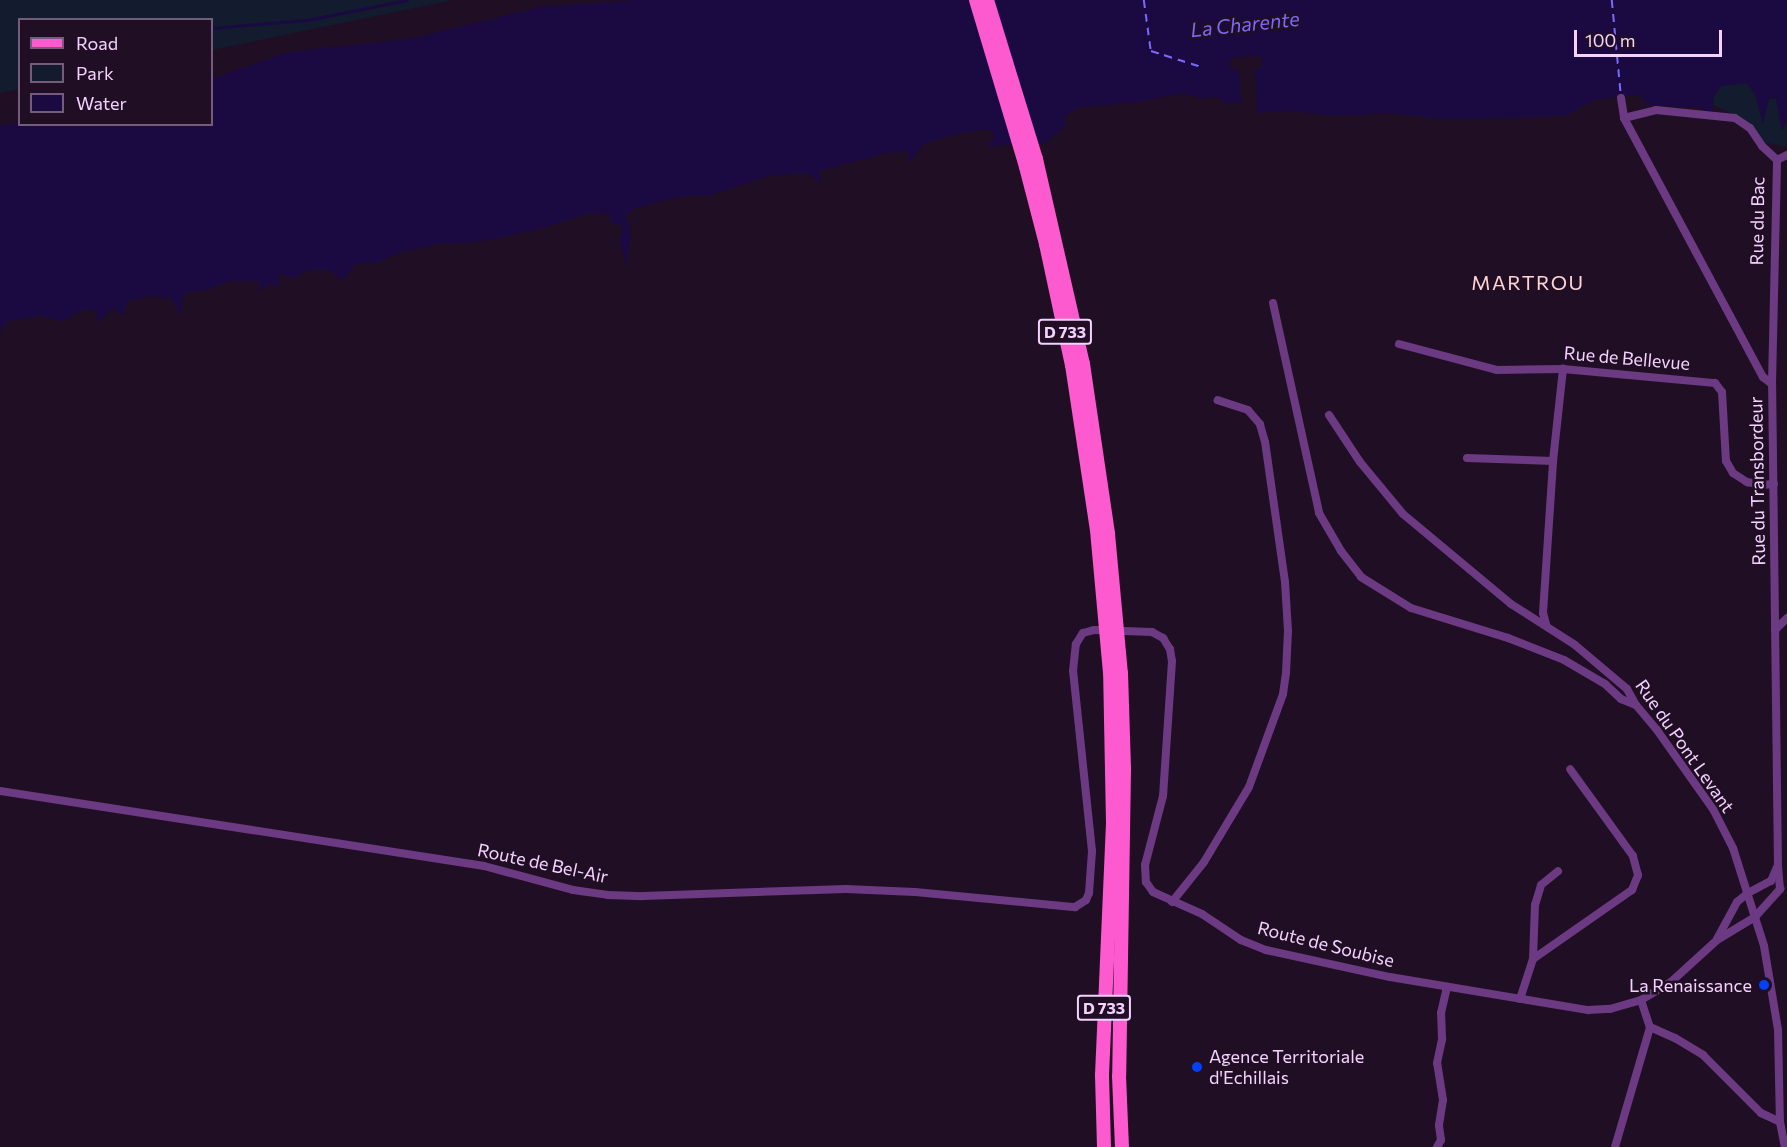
<!DOCTYPE html>
<html>
<head>
<meta charset="utf-8">
<style>
	body { margin:0 }
	#map { position:relative; width:1787px; height:1147px; overflow:hidden; background:#200e24; font-family:Commissioner,sans-serif }
	div>[style] { position:absolute }
	.green>* { inset:0; background:#121c2e }
	.water>* { inset:0; background:#1a0a41 }
	.pier>* { inset:0; background:#200e24 }
	.stream>* { height:3px; margin:-1.5px; padding:0 1.5px; transform-origin:1.5px; border-radius:1.5px; background:#1a0a41 }
	.ferry>* { height:1.5px; margin-top:-0.75px; transform-origin:0; background:repeating-linear-gradient(90deg,#7a69fd 0 8px,transparent 0 14px) }
	.street>* { height:8px; margin:-4px; padding:0 4px; transform-origin:4px; border-radius:4px; background:#6c3a82 }
	.primary>* { height:14px; margin:-7px; padding:0 7px; transform-origin:7px; border-radius:7px; background:#fd5ad0 }
	.primary-bridge>* { height:14px; margin:-7px; padding:0 7px; transform-origin:7px; border-radius:7px; background:#fd5ad0 }
	.dots>* { width:16px; height:16px; translate:-50% -50%; box-sizing:border-box; border:3px solid #200e24; border-radius:50% }
	span { translate:-50% -50%; white-space:nowrap; text-align:center; line-height:1.15; -webkit-text-stroke:5px #200e24; paint-order:stroke }
	.shield-label span { padding:2px 4px; background:#200e24; border:2px solid; border-radius:4px; -webkit-text-stroke-width:0 }
	.shield-label { font-size:16px; color:#f4d2fe; font-weight:700 }
	.street-label { font-size:18px; color:#f4d2fe }
	.poi-label { font-size:18px; color:#f4d2fe }
	.right { translate:-100% -50%; text-align:right }
	.left { translate:0 -50%; text-align:left }
	.water-label { font-size:20px; color:#7a69fd; font-style:italic }
	.neighbourhood-label { font-size:20px; color:#fed4d4; letter-spacing:1.5px }
	.legend { position:absolute; left:18px; top:18px; width:195px; height:108px; box-sizing:border-box; background:#200e24; border:2px solid #755c7b; margin:0; padding:8px 10px; list-style:none; font-size:18px; color:#f4d2fe }
	.legend li { display:flex; align-items:center; gap:12px; height:30px }
	.legend b { width:30px; border:2px solid #755c7b }
	.scale { position:absolute; left:1574px; top:30px; width:148px; height:27px; box-sizing:border-box; border:3px solid #f4d2fe; border-top:0; padding-left:8px; font-size:18px; line-height:21px; white-space:nowrap; color:#f4d2fe; -webkit-text-stroke:4px #200e24; paint-order:stroke }
</style>
</head>
<body>
<div id="map">
	<div class="green">
		<i style="clip-path:polygon(0 0,453px 0,212px 50px,212px 20px,20px 20px,19px 89px,0 93px)"></i>
		<i style="clip-path:polygon(1747px 83px,1756px 96px,1762px 122px,1769px 99px,1776px 98px,1782px 130px,1787px 122px,1787px 147px,1763px 142px,1737px 116px,1713px 105px,1714px 96px,1721px 86px)"></i>
	</div>
	<div class="water">
		<i style="clip-path:polygon(637px 0,1787px 0,1787px 122px,1782px 131px,1776px 98px,1769px 99px,1763px 124px,1756px 96px,1747px 83px,1721px 86px,1714px 96px,1712px 113px,1696px 107px,1649px 105px,1639px 95px,1597px 99px,1565px 116px,1506px 118px,1445px 119px,1387px 113px,1334px 116px,1292px 111px,1254px 113px,1252px 102px,1227px 103px,1215px 97px,1200px 98px,1183px 93px,1132px 103px,1078px 107px,1065px 116px,1065px 126px,1045px 143px,988px 146px,989px 142px,994px 140px,992px 131px,985px 129px,948px 136px,924px 144px,909px 163px,907px 150px,887px 153px,819px 171px,822px 184px,807px 173px,772px 175px,711px 195px,679px 197px,635px 208px,626px 215px,631px 232px,627px 267px,619px 239px,623px 226px,611px 223px,609px 214px,589px 213px,539px 229px,483px 241px,439px 244px,402px 252px,376px 263px,355px 264px,343px 281px,329px 270px,307px 270px,295px 278px,279px 274px,278px 287px,268px 284px,260px 291px,259px 281px,229px 281px,207px 290px,186px 292px,181px 302px,182px 317px,171px 298px,149px 296px,128px 301px,123px 315px,113px 308px,98px 322px,95px 310px,83px 309px,63px 321px,40px 316px,7px 321px,0 333px,0 126px,19px 122px,212px 124px,212px 79px,288px 52px,409px 39px,541px 7px)"></i>
	</div>
	<div class="pier">
		<i style="clip-path:polygon(1257px 56px,1262px 58px,1263px 63px,1259px 69px,1255px 70px,1258px 116px,1254px 116px,1250px 105px,1241px 106px,1239px 71px,1231px 69px,1229px 63px,1234px 57px)"></i>
	</div>
	<div class="stream">
		<i style="left:212px;top:28px;width:95px;rotate:-4.8deg"></i>
		<i style="left:307px;top:20px;width:102px;rotate:-11.3deg"></i>
	</div>
	<div class="ferry">
		<i style="left:1144px;top:0;width:51px;rotate:82.2deg"></i>
		<i style="left:1151px;top:51px;width:52px;rotate:17.7deg"></i>
		<i style="left:1612px;top:0;width:95px;rotate:84.6deg"></i>
	</div>
	<div class="street">
		<i style="left:1621px;top:98px;width:20px;rotate:81deg"></i>
		<i style="left:1624px;top:118px;width:294px;rotate:61.8deg"></i>
		<i style="left:1763px;top:377px;width:11px;rotate:38deg"></i>
		<i style="left:1624px;top:118px;width:33px;rotate:-14deg"></i>
		<i style="left:1656px;top:110px;width:79px;rotate:5.8deg"></i>
		<i style="left:1735px;top:118px;width:18px;rotate:34deg"></i>
		<i style="left:1750px;top:128px;width:22px;rotate:56deg"></i>
		<i style="left:1762px;top:146px;width:21px;rotate:43deg"></i>
		<i style="left:1777px;top:160px;width:11px;rotate:-27deg"></i>
		<i style="left:1273px;top:303px;width:215px;rotate:77.6deg"></i>
		<i style="left:1319px;top:513px;width:44px;rotate:59.9deg"></i>
		<i style="left:1341px;top:551px;width:33px;rotate:52deg"></i>
		<i style="left:1361px;top:577px;width:59px;rotate:31.8deg"></i>
		<i style="left:1411px;top:608px;width:102px;rotate:17.2deg"></i>
		<i style="left:1508px;top:638px;width:60px;rotate:21.4deg"></i>
		<i style="left:1564px;top:660px;width:48px;rotate:30.3deg"></i>
		<i style="left:1605px;top:684px;width:22px;rotate:43deg"></i>
		<i style="left:1621px;top:699px;width:16px;rotate:22deg"></i>
		<i style="left:1399px;top:344px;width:101px;rotate:14.9deg"></i>
		<i style="left:1497px;top:370px;width:66px;rotate:-0.9deg"></i>
		<i style="left:1563px;top:369px;width:153px;rotate:5.3deg"></i>
		<i style="left:1715px;top:383px;width:11px;rotate:52deg"></i>
		<i style="left:1722px;top:392px;width:69px;rotate:86.7deg"></i>
		<i style="left:1726px;top:461px;width:14px;rotate:60deg"></i>
		<i style="left:1733px;top:473px;width:17px;rotate:33deg"></i>
		<i style="left:1747px;top:482px;width:15px;rotate:11deg"></i>
		<i style="left:1762px;top:485px;width:12px;rotate:-5deg"></i>
		<i style="left:1329px;top:415px;width:56px;rotate:56.6deg"></i>
		<i style="left:1360px;top:462px;width:67px;rotate:50.4deg"></i>
		<i style="left:1403px;top:514px;width:141px;rotate:39.8deg"></i>
		<i style="left:1511px;top:604px;width:76px;rotate:32.6deg"></i>
		<i style="left:1575px;top:645px;width:68px;rotate:40.2deg"></i>
		<i style="left:1627px;top:689px;width:18px;rotate:61deg"></i>
		<i style="left:1636px;top:705px;width:33px;rotate:50deg"></i>
		<i style="left:1657px;top:730px;width:97px;rotate:54.7deg"></i>
		<i style="left:1713px;top:809px;width:44px;rotate:62.9deg"></i>
		<i style="left:1733px;top:848px;width:103px;rotate:72.4deg"></i>
		<i style="left:1764px;top:946px;width:85px;rotate:80.5deg"></i>
		<i style="left:1778px;top:1030px;width:92px;rotate:88.8deg"></i>
		<i style="left:1780px;top:1122px;width:25px;rotate:79deg"></i>
		<i style="left:1467px;top:458px;width:86px;rotate:2deg"></i>
		<i style="left:1546px;top:624px;width:11px;rotate:-105deg"></i>
		<i style="left:1543px;top:613px;width:152px;rotate:-86.2deg"></i>
		<i style="left:1553px;top:461px;width:93px;rotate:-83.8deg"></i>
		<i style="left:1775px;top:630px;width:17px;rotate:-45deg"></i>
		<i style="left:0;top:791px;width:490px;rotate:8.8deg"></i>
		<i style="left:484px;top:866px;width:92px;rotate:15.1deg"></i>
		<i style="left:573px;top:890px;width:35px;rotate:8deg"></i>
		<i style="left:608px;top:895px;width:35px;rotate:2deg"></i>
		<i style="left:643px;top:896px;width:203px;rotate:-2deg"></i>
		<i style="left:846px;top:889px;width:69px;rotate:2.5deg"></i>
		<i style="left:915px;top:892px;width:161px;rotate:5.4deg"></i>
		<i style="left:1075px;top:907px;width:13px;rotate:-32deg"></i>
		<i style="left:1086px;top:900px;width:8px;rotate:-67deg"></i>
		<i style="left:1089px;top:893px;width:42px;rotate:-85.9deg"></i>
		<i style="left:1092px;top:851px;width:181px;rotate:-96deg"></i>
		<i style="left:1073px;top:671px;width:27px;rotate:-84deg"></i>
		<i style="left:1076px;top:644px;width:13px;rotate:-58deg"></i>
		<i style="left:1083px;top:633px;width:11px;rotate:-15deg"></i>
		<i style="left:1094px;top:630px;width:58px;rotate:2deg"></i>
		<i style="left:1152px;top:632px;width:13px;rotate:29deg"></i>
		<i style="left:1163px;top:638px;width:13px;rotate:58deg"></i>
		<i style="left:1170px;top:649px;width:12px;rotate:81deg"></i>
		<i style="left:1172px;top:661px;width:135px;rotate:93.8deg"></i>
		<i style="left:1163px;top:796px;width:71px;rotate:104.6deg"></i>
		<i style="left:1145px;top:865px;width:17px;rotate:87deg"></i>
		<i style="left:1146px;top:882px;width:12px;rotate:55deg"></i>
		<i style="left:1153px;top:892px;width:54px;rotate:24.2deg"></i>
		<i style="left:1202px;top:914px;width:47px;rotate:33.7deg"></i>
		<i style="left:1241px;top:940px;width:27px;rotate:22deg"></i>
		<i style="left:1266px;top:950px;width:127px;rotate:12.3deg"></i>
		<i style="left:1390px;top:977px;width:201px;rotate:9.5deg"></i>
		<i style="left:1588px;top:1010px;width:22px;rotate:-3deg"></i>
		<i style="left:1610px;top:1009px;width:32px;rotate:-16deg"></i>
		<i style="left:1641px;top:1000px;width:35px;rotate:-31deg"></i>
		<i style="left:1671px;top:982px;width:62px;rotate:-42.4deg"></i>
		<i style="left:1717px;top:940px;width:44px;rotate:-31.2deg"></i>
		<i style="left:1755px;top:917px;width:38px;rotate:-48deg"></i>
		<i style="left:1780px;top:889px;width:22px;rotate:-95deg"></i>
		<i style="left:1778px;top:867px;width:483px;rotate:-90.7deg"></i>
		<i style="left:1772px;top:384px;width:224px;rotate:-88.7deg"></i>
		<i style="left:1172px;top:902px;width:51px;rotate:-51.3deg"></i>
		<i style="left:1204px;top:862px;width:87px;rotate:-59deg"></i>
		<i style="left:1249px;top:787px;width:99px;rotate:-69.9deg"></i>
		<i style="left:1283px;top:694px;width:21px;rotate:-82deg"></i>
		<i style="left:1286px;top:673px;width:42px;rotate:-87.3deg"></i>
		<i style="left:1288px;top:631px;width:49px;rotate:-93.5deg"></i>
		<i style="left:1285px;top:582px;width:141px;rotate:-98.1deg"></i>
		<i style="left:1265px;top:442px;width:19px;rotate:-106deg"></i>
		<i style="left:1260px;top:424px;width:18px;rotate:-131deg"></i>
		<i style="left:1248px;top:410px;width:32px;rotate:-162deg"></i>
		<i style="left:1717px;top:939px;width:42px;rotate:-61.6deg"></i>
		<i style="left:1737px;top:902px;width:14px;rotate:-39deg"></i>
		<i style="left:1748px;top:893px;width:26px;rotate:-28deg"></i>
		<i style="left:1771px;top:881px;width:15px;rotate:-67deg"></i>
		<i style="left:1533px;top:959px;width:54px;rotate:-87.9deg"></i>
		<i style="left:1535px;top:905px;width:21px;rotate:-73deg"></i>
		<i style="left:1541px;top:885px;width:22px;rotate:-39deg"></i>
		<i style="left:1520px;top:999px;width:42px;rotate:-72deg"></i>
		<i style="left:1533px;top:959px;width:121px;rotate:-34.9deg"></i>
		<i style="left:1632px;top:890px;width:16px;rotate:-68deg"></i>
		<i style="left:1638px;top:875px;width:20px;rotate:-105deg"></i>
		<i style="left:1633px;top:856px;width:107px;rotate:-125.9deg"></i>
		<i style="left:1641px;top:1000px;width:28px;rotate:72deg"></i>
		<i style="left:1650px;top:1027px;width:27px;rotate:24deg"></i>
		<i style="left:1675px;top:1038px;width:33px;rotate:31deg"></i>
		<i style="left:1703px;top:1055px;width:82px;rotate:45deg"></i>
		<i style="left:1761px;top:1113px;width:21px;rotate:25deg"></i>
		<i style="left:1437px;top:1147px;width:8px;rotate:-60deg"></i>
		<i style="left:1441px;top:1140px;width:15px;rotate:-98deg"></i>
		<i style="left:1439px;top:1125px;width:25px;rotate:-81deg"></i>
		<i style="left:1443px;top:1100px;width:37px;rotate:-99deg"></i>
		<i style="left:1437px;top:1063px;width:25px;rotate:-78deg"></i>
		<i style="left:1442px;top:1039px;width:26px;rotate:-92deg"></i>
		<i style="left:1441px;top:1013px;width:27px;rotate:-77deg"></i>
		<i style="left:1615px;top:1147px;width:125px;rotate:-73.7deg"></i>
	</div>
	<div class="primary">
		<i style="left:1121px;top:673px;width:96px;rotate:88.2deg"></i>
		<i style="left:1124px;top:769px;width:307px;rotate:90.9deg"></i>
		<i style="left:1119px;top:1076px;width:71px;rotate:87.6deg"></i>
		<i style="left:1104px;top:1147px;width:72px;rotate:-91.6deg"></i>
		<i style="left:1102px;top:1075px;width:252px;rotate:-87.5deg"></i>
		<i style="left:1113px;top:823px;width:150px;rotate:-91.1deg"></i>
	</div>
	<div class="primary-bridge">
		<i style="left:976px;top:0;width:174px;rotate:73.3deg"></i>
		<i style="left:1026px;top:167px;width:80px;rotate:75.4deg"></i>
		<i style="left:1046px;top:244px;width:124px;rotate:77.9deg"></i>
		<i style="left:1072px;top:365px;width:167px;rotate:81.4deg"></i>
		<i style="left:1097px;top:530px;width:144px;rotate:84.8deg"></i>
		<i style="left:987px;top:0;width:166px;rotate:72.9deg"></i>
		<i style="left:1036px;top:159px;width:210px;rotate:77.1deg"></i>
		<i style="left:1083px;top:364px;width:172px;rotate:81.6deg"></i>
		<i style="left:1108px;top:534px;width:140px;rotate:84.7deg"></i>
	</div>
	<div class="dots">
		<i style="left:1764px;top:985px;background:#0341f9"></i>
		<i style="left:1197px;top:1067px;background:#0341f9"></i>
	</div>
	<div class="shield-label">
		<span style="left:1065px;top:332px">D 733</span>
		<span style="left:1104px;top:1008px">D 733</span>
	</div>
	<div class="street-label">
		<span style="left:1757px;top:221px;rotate:-89deg">Rue du Bac</span>
		<span style="left:1627px;top:358px;rotate:5deg">Rue de Bellevue</span>
		<span style="left:1757px;top:481px;rotate:-91deg">Rue du Transbordeur</span>
		<span style="left:1685px;top:746px;rotate:55deg">Rue du Pont Levant</span>
		<span style="left:543px;top:863px;rotate:12deg">Route de Bel-Air</span>
		<span style="left:1326px;top:944px;rotate:14deg">Route de Soubise</span>
	</div>
	<div class="poi-label">
		<span class="right" style="left:1752px;top:985px">La Renaissance</span>
		<span class="left" style="left:1209px;top:1067px">Agence Territoriale<br>d'Echillais</span>
	</div>
	<div class="water-label">
		<span style="left:1245px;top:24px;rotate:-6deg">La Charente</span>
	</div>
	<div class="neighbourhood-label">
		<span style="left:1528px;top:282px">MARTROU</span>
	</div>
	<ul class="legend">
	<li><b style="height:8px;background:#fd5ad0"></b>Road</li>
	<li><b style="height:16px;background:#121c2e"></b>Park</li>
	<li><b style="height:16px;background:#1a0a41"></b>Water</li>
	</ul>
	<div class="scale">100 m</div>
</div>
</body>
</html>
